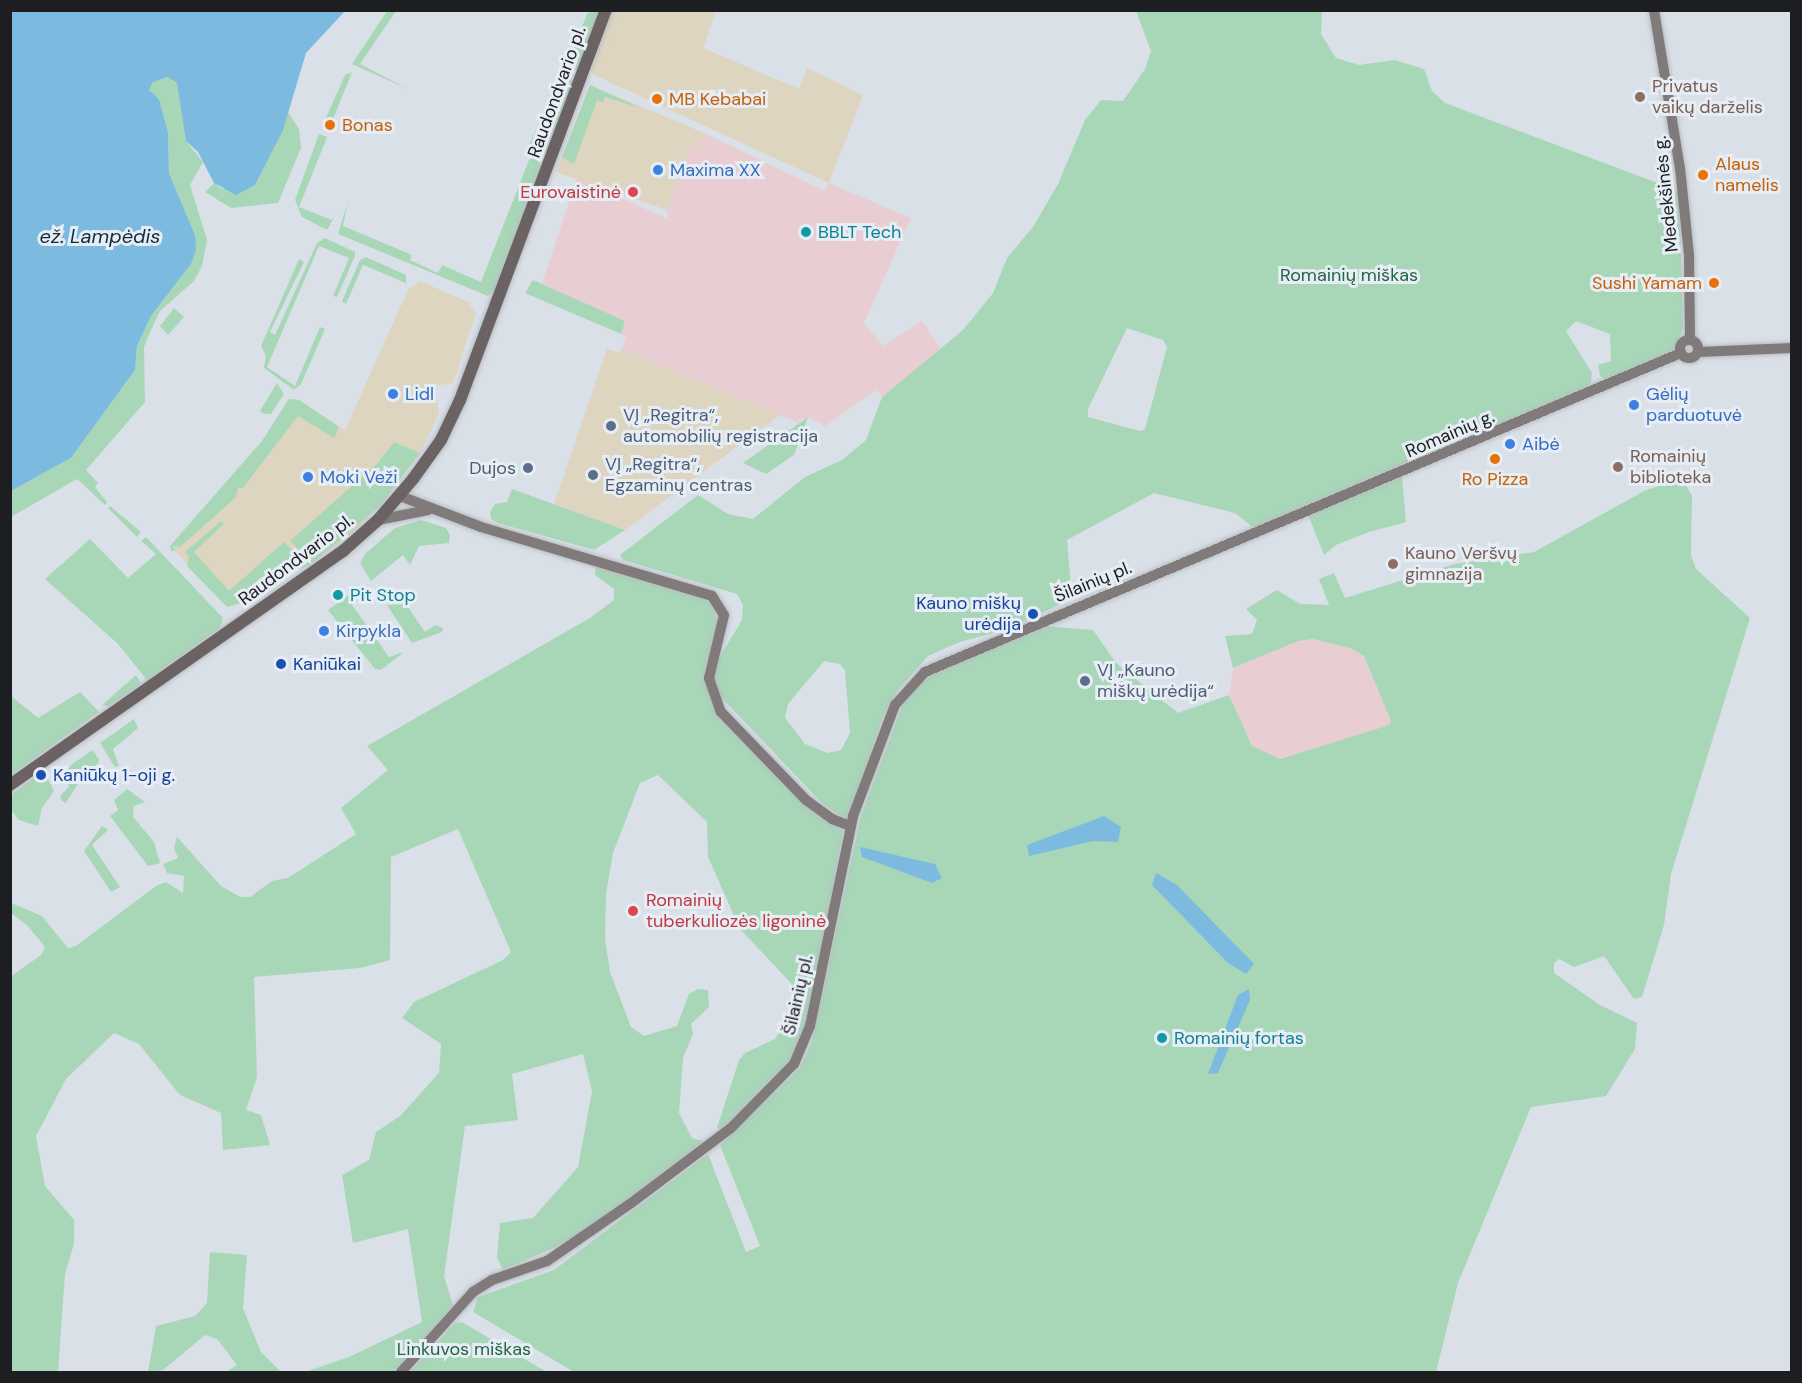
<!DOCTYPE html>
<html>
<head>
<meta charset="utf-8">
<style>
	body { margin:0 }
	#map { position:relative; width:1802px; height:1383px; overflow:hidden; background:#dae0e7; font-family:"DM Sans",sans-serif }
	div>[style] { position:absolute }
	.commercial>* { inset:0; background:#ddd5c0 }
	.industrial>* { inset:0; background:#e8ced3 }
	.green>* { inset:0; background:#a8d7b8 }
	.water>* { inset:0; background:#7dbae0 }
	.roads { filter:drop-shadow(0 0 2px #b8bdc3) drop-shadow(0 0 2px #b8bdc3) }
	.secondary>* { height:10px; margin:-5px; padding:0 5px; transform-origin:5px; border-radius:5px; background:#817a7a }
	.secondary>.ring { margin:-5px; padding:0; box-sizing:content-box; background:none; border:10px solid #817a7a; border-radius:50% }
	.primary>* { height:12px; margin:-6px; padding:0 6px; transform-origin:6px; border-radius:6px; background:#6b6363 }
	.dots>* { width:16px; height:16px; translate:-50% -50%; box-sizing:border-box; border:3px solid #e7edf5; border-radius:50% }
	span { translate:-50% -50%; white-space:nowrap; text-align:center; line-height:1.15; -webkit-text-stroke:6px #e7edf5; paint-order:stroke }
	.education-label { font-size:18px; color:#785e54 }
	.left { translate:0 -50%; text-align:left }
	.street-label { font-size:18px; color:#1c1e21 }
	.food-label { font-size:18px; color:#c56008 }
	.right { translate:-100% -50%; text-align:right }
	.shop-label { font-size:18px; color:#366cbe }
	.health-label { font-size:18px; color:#be3a42 }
	.culture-label { font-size:18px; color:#0d838f }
	.park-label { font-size:18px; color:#226541 }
	.service-label { font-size:18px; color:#4e5e75 }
	.transit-label { font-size:18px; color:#164399 }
	.water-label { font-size:20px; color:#102d3d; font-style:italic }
	.frame { position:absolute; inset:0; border:12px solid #1c1e21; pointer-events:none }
</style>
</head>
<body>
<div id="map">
	<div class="commercial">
		<i style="clip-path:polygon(612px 11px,716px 11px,703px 48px,799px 89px,807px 68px,863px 95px,829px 183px,594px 75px,591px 70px)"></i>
		<i style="clip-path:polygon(590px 85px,704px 133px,698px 149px,690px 146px,667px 210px,556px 172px)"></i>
		<i style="clip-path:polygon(420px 281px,468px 302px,476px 313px,453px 383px,435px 386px,432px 392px,437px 399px,439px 414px,420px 453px,359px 527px,309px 566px,288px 572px,241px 603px,227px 607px,170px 546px,262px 441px,289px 399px,299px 400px,345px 430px,408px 290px)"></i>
		<i style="clip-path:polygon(607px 349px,620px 353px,622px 349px,780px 415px,625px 530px,554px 504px)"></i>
	</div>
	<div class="industrial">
		<i style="clip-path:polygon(704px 133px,825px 191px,829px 183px,911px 218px,864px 323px,883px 346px,922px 321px,941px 349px,882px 397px,876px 390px,825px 426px,808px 417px,796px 422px,622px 349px,626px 337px,621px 334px,625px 321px,542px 284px,577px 178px,668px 219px,667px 210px,690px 145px,698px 149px)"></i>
		<i style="clip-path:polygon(1313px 639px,1350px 648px,1364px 656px,1391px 721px,1389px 725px,1280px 759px,1252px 746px,1229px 695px,1233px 668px,1298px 641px)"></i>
	</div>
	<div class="green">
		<i style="clip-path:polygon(387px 11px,396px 11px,360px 64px,408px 89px,352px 64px)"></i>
		<i style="clip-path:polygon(592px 11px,599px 11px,577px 70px,566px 67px,587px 14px)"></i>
		<i style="clip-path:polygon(evenodd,1136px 11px,1322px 11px,1321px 34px,1336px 58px,1359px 65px,1395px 60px,1424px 69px,1432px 91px,1445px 103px,1679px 191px,1683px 327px,1677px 346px,1663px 361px,1607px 381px,1600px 376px,1598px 365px,1611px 361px,1610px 334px,1576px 321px,1566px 331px,1592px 373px,1590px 387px,1401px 465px,1406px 522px,1369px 532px,1336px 545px,1324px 555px,1305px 507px,1254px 528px,1235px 513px,1154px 493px,1067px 540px,1072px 599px,1004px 630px,960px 642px,928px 656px,897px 691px,882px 719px,849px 817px,841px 817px,821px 802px,719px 695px,713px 679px,716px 663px,742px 620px,743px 605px,737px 594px,623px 560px,620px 555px,698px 495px,728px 514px,753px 519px,805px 477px,842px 460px,866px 440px,882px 397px,963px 330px,993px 293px,1007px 258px,1033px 227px,1058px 184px,1085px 120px,1101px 100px,1123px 101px,1145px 69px,1151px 51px,1136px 11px,1127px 328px,1163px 340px,1167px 347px,1145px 429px,1140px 431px,1088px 417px,1088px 409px,1127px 328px,1136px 11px,824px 661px,840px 664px,845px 670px,850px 733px,841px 750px,828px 753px,805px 744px,785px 718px,788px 704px,824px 661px)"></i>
		<i style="clip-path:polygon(352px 72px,332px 122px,325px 120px,345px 75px)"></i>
		<i style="clip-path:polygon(560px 73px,574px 79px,546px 153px,529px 146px)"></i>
		<i style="clip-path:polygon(168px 77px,177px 83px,182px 94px,186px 141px,203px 162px,190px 185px,207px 240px,202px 266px,194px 281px,160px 311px,151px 330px,144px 347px,145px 402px,86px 470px,98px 483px,95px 487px,107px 502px,105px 505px,77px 479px,11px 517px,11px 491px,71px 458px,135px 370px,137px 346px,151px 316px,191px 264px,195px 235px,169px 173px,168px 132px,159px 99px,148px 90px,153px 82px)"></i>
		<i style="clip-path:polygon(590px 85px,640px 108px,605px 97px,603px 102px,597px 100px,574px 164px,562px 157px)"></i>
		<i style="clip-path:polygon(288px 112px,299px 129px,301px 148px,278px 203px,231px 208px,205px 192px,214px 183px,222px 189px,255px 185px)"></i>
		<i style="clip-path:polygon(319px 134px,327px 137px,299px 207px,332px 220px,340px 207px,327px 230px,302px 217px,295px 200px)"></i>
		<i style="clip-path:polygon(534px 157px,542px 167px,494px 291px,488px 296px,338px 234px,348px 202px,343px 226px,412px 255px,410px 260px,438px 273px,442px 265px,481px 282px,529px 160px)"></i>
		<i style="clip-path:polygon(325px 238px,355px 252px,355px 256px,337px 297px,333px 296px,349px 258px,319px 246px,267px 367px,295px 386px,320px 327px,325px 329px,301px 384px,294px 390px,264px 368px,266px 356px,261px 346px,299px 259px,304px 262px,270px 332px,275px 335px,317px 243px)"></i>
		<i style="clip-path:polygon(366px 257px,406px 275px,406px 283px,363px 265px,346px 304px,342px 301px,360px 260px)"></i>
		<i style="clip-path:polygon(533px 280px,625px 321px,621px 334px,525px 293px)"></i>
		<i style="clip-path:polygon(174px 308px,184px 317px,168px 335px,160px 326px)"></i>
		<i style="clip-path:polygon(277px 383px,284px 394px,271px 414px,264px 414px,260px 411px)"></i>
		<i style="clip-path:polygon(289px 399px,299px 400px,339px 427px,334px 438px,298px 416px,243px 488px,238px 488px,236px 497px,180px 547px,172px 546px,176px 551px,171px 551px,170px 546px,262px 441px)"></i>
		<i style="clip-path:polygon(808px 417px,794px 455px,766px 474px,743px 463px)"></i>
		<i style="clip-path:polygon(394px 442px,420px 453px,381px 505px,309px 566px,288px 572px,241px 603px,227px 607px,187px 566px,189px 557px,185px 552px,221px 521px,224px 524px,194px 552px,229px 591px,284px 542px,296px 554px,300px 551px,290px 541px,378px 463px)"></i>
		<i style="clip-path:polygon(1682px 478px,1692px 496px,1691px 555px,1696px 569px,1750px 618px,1671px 874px,1664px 925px,1642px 997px,1634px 999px,1604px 956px,1574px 967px,1559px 959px,1554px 963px,1554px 973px,1600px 1005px,1637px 1023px,1635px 1049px,1606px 1096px,1531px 1107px,1458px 1283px,1436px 1372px,574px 1372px,473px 1312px,478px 1297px,554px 1270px,708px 1154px,746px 1252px,760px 1246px,720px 1145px,800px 1068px,812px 1041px,861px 816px,903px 704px,920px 683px,948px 665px,1044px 626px,1093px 630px,1116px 663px,1178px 713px,1229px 695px,1252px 746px,1280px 759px,1389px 725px,1391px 721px,1364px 656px,1350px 648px,1313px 639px,1298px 641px,1233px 668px,1225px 636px,1252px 634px,1257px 620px,1246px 609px,1277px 590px,1300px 604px,1329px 605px,1319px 579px,1334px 573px,1345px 598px,1455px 564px,1534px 552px,1644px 491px)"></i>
		<i style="clip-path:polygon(512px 489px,625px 530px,594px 550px,498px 523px,491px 519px,490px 512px,495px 504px,507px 502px)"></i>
		<i style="clip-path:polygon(110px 506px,141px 532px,137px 537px,108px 508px)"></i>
		<i style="clip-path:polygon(421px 520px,446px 528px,450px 535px,449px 543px,419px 546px,410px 565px,403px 555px,371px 581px,360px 563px,366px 553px,395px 528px)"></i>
		<i style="clip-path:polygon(146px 537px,223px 618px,220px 628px,147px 680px,118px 644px,45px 579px,90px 539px,128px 578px,156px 554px,141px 541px)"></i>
		<i style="clip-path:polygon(596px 567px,709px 599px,719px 623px,704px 673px,717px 716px,816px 814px,843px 831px,811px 1007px,797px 1052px,722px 1129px,717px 1128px,739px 1060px,745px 1053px,775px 1039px,786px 1022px,793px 1002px,792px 984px,740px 929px,708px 857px,707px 822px,658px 775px,640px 783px,613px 853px,606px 894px,605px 939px,610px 972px,631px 1027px,644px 1036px,677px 1026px,689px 994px,698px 989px,708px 990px,709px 1007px,691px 1024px,693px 1034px,683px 1058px,679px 1113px,692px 1138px,703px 1141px,694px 1153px,567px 1242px,503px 1270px,497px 1257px,500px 1223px,533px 1218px,578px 1167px,592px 1091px,583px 1054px,512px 1074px,518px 1120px,465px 1126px,444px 1276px,453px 1305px,394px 1372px,305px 1372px,349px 1357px,422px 1322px,408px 1229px,353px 1243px,342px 1175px,369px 1160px,376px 1132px,400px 1116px,439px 1073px,441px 1044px,402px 1018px,414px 1002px,503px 960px,511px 952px,458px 829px,391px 857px,390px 960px,360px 968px,254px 977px,257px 1077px,246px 1110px,261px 1115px,270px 1145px,223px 1150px,221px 1113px,180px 1095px,139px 1044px,114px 1033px,66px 1079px,36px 1136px,45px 1186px,74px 1220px,74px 1244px,65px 1274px,58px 1372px,11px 1372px,10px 977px,41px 955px,45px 947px,27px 925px,11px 913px,11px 903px,42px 916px,68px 948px,76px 946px,156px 886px,166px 882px,183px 893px,184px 876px,167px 873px,163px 864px,178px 858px,174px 848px,177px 837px,221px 886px,240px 897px,250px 897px,272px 881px,288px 878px,356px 834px,341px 808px,388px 770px,367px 746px,590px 618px,614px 600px,614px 589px,595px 575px)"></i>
		<i style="clip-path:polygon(357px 589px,352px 605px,389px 657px,404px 652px,381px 670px,375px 669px,328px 610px)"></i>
		<i style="clip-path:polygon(406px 604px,425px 632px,435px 625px,443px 628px,442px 632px,412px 643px,387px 605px)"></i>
		<i style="clip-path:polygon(136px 675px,141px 684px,109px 706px,102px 705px)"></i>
		<i style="clip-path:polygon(80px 692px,99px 712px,11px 775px,11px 696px,38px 718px)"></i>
		<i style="clip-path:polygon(134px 719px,138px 728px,113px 749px,119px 766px,115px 767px,100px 743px)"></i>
		<i style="clip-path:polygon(92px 750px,99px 759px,98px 764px,86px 771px,66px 803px,62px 801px,60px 796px,69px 787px,64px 770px)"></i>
		<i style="clip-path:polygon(46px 775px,54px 791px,42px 808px,38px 826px,19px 820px,11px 810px,11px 795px,34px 778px,37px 782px)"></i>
		<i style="clip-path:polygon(127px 789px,145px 802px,134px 806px,133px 817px,154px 842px,160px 863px,148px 866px,110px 816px,118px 810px,114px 800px)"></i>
		<i style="clip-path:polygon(102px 826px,108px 830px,92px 845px,120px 887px,111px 892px,84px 851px)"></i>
		<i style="clip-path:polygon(210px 1252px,247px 1255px,243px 1308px,261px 1352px,281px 1372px,226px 1372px,237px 1365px,217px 1339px,205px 1335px,163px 1370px,148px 1372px,156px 1326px,195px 1316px,207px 1303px)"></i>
		<i style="clip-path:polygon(462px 1322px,538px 1367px,548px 1372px,410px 1372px,455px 1323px)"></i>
	</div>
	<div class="water">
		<i style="clip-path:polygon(11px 10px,345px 11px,306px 53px,283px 130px,255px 185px,236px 195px,214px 183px,198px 152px,186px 141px,177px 83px,168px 77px,153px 82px,149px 90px,159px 99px,168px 132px,169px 173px,195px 235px,196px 250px,191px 264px,151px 316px,137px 346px,135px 370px,71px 458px,11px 491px)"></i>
		<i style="clip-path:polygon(1104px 816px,1121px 827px,1118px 842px,1093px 841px,1029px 856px,1027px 845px)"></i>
		<i style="clip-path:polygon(860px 847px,935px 864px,942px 878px,932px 883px,862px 857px)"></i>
		<i style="clip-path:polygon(1156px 873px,1177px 885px,1254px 964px,1246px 974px,1228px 963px,1152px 885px)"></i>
		<i style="clip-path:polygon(1249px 989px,1250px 1000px,1218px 1073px,1208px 1074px,1238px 995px)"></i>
	</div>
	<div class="roads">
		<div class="secondary">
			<i style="left:1654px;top:10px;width:160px;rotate:80.7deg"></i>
			<i style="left:1680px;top:168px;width:87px;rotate:84.1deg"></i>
			<i style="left:1689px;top:255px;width:85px;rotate:89.3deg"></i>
			<i class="ring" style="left:1680px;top:340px;width:8px;height:8px"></i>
			<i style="left:1698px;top:352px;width:94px;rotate:-2.4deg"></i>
			<i style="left:400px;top:496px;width:87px;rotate:20.9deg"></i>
			<i style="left:481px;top:527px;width:241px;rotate:16.6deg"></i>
			<i style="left:712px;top:596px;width:22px;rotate:58deg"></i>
			<i style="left:724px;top:615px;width:65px;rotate:103.4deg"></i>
			<i style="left:709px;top:678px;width:36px;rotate:71deg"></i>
			<i style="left:721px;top:712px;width:122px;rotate:46deg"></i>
			<i style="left:806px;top:800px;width:32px;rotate:36deg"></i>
			<i style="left:832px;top:819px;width:19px;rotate:21deg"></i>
			<i style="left:378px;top:520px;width:51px;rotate:-11.3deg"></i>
			<i style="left:401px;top:1372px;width:108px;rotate:-48deg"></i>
			<i style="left:473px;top:1292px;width:22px;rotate:-32deg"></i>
			<i style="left:492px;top:1280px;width:58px;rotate:-19.1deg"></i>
			<i style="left:547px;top:1261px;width:101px;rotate:-34.5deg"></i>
			<i style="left:630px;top:1204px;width:126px;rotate:-37deg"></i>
			<i style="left:731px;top:1128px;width:90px;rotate:-45.5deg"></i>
			<i style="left:794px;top:1064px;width:41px;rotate:-67.2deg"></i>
			<i style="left:810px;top:1026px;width:214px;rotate:-78.4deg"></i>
			<i style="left:853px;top:816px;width:119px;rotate:-69.3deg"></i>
			<i style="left:895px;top:705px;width:45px;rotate:-47.7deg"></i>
			<i style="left:925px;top:672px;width:821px;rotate:-22.88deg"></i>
		</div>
		<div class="primary">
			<i style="left:10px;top:785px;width:407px;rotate:-35.1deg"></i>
			<i style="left:343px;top:551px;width:47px;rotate:-41.5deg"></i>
			<i style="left:378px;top:520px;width:54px;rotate:-49.5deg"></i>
			<i style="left:413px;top:479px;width:48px;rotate:-54.3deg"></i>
			<i style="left:441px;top:440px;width:44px;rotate:-64.6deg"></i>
			<i style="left:460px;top:400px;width:416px;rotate:-69.5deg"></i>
		</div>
	</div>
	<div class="dots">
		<i style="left:1640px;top:97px;background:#8d6e63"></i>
		<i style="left:657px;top:99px;background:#e8710a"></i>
		<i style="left:330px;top:125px;background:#e8710a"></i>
		<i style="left:658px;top:170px;background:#3f7fe0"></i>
		<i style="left:1703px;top:175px;background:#e8710a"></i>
		<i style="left:633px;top:192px;background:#e0444e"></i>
		<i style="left:806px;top:232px;background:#0f9aa8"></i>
		<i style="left:1714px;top:283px;background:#e8710a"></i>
		<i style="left:393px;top:394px;background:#3f7fe0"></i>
		<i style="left:1634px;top:405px;background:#3f7fe0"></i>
		<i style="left:611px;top:426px;background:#5c6f8a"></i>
		<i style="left:1510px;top:444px;background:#3f7fe0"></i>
		<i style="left:1495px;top:459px;background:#e8710a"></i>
		<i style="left:1618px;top:467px;background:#8d6e63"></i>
		<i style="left:528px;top:468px;background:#5c6f8a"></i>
		<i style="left:593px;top:475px;background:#5c6f8a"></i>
		<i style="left:308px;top:477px;background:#3f7fe0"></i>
		<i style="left:1393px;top:564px;background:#8d6e63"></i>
		<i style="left:338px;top:595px;background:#0f9aa8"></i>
		<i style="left:1033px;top:614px;background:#1a4fb4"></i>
		<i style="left:324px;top:631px;background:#3f7fe0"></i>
		<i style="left:281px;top:664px;background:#1a4fb4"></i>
		<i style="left:1085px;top:681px;background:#5c6f8a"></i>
		<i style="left:41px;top:775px;background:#1a4fb4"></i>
		<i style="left:633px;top:911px;background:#e0444e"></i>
		<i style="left:1162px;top:1038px;background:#0f9aa8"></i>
	</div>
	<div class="education-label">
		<span class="left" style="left:1652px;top:97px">Privatus<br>vaikų darželis</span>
		<span class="left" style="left:1630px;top:467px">Romainių<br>biblioteka</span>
		<span class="left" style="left:1405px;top:564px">Kauno Veršvų<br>gimnazija</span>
	</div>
	<div class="street-label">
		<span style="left:557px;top:92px;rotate:-70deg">Raudondvario pl.</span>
		<span style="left:1666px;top:194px;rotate:-96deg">Medekšinės g.</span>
		<span style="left:1450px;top:434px;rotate:-23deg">Romainių g.</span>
		<span style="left:296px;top:560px;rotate:-37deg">Raudondvario pl.</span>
		<span style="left:1093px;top:582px;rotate:-22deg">Šilainių pl.</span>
		<span style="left:798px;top:995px;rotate:-77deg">Šilainių pl.</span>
	</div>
	<div class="food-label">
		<span class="left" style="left:669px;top:99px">MB Kebabai</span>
		<span class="left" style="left:342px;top:125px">Bonas</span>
		<span class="left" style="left:1715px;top:175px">Alaus<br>namelis</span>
		<span class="right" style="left:1702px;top:283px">Sushi Yamam</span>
		<span style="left:1495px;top:479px">Ro Pizza</span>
	</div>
	<div class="shop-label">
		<span class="left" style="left:670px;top:170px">Maxima XX</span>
		<span class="left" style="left:405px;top:394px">Lidl</span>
		<span class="left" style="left:1646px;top:405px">Gėlių<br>parduotuvė</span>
		<span class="left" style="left:1522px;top:444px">Aibė</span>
		<span class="left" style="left:320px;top:477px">Moki Veži</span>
		<span class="left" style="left:336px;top:631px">Kirpykla</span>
	</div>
	<div class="health-label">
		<span class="right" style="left:621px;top:192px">Eurovaistinė</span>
		<span class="left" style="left:646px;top:911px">Romainių<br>tuberkuliozės ligoninė</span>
	</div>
	<div class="culture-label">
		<span class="left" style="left:818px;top:232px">BBLT Tech</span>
		<span class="left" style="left:350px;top:595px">Pit Stop</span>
		<span class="left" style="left:1174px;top:1038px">Romainių fortas</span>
	</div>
	<div class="park-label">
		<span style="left:1349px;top:275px">Romainių miškas</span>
		<span style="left:464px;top:1349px">Linkuvos miškas</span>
	</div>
	<div class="service-label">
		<span class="left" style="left:623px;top:426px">VĮ „Regitra“,<br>automobilių registracija</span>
		<span class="left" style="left:605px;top:475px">VĮ „Regitra“,<br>Egzaminų centras</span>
		<span class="right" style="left:516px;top:468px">Dujos</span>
		<span class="left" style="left:1097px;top:681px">VĮ „Kauno<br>miškų urėdija“</span>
	</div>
	<div class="transit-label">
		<span class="right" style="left:1021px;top:614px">Kauno miškų<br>urėdija</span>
		<span class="left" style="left:293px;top:664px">Kaniūkai</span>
		<span class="left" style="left:53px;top:775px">Kaniūkų 1-oji g.</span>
	</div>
	<div class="water-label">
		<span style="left:100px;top:236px">ež. Lampėdis</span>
	</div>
	<div class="frame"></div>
</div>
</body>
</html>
